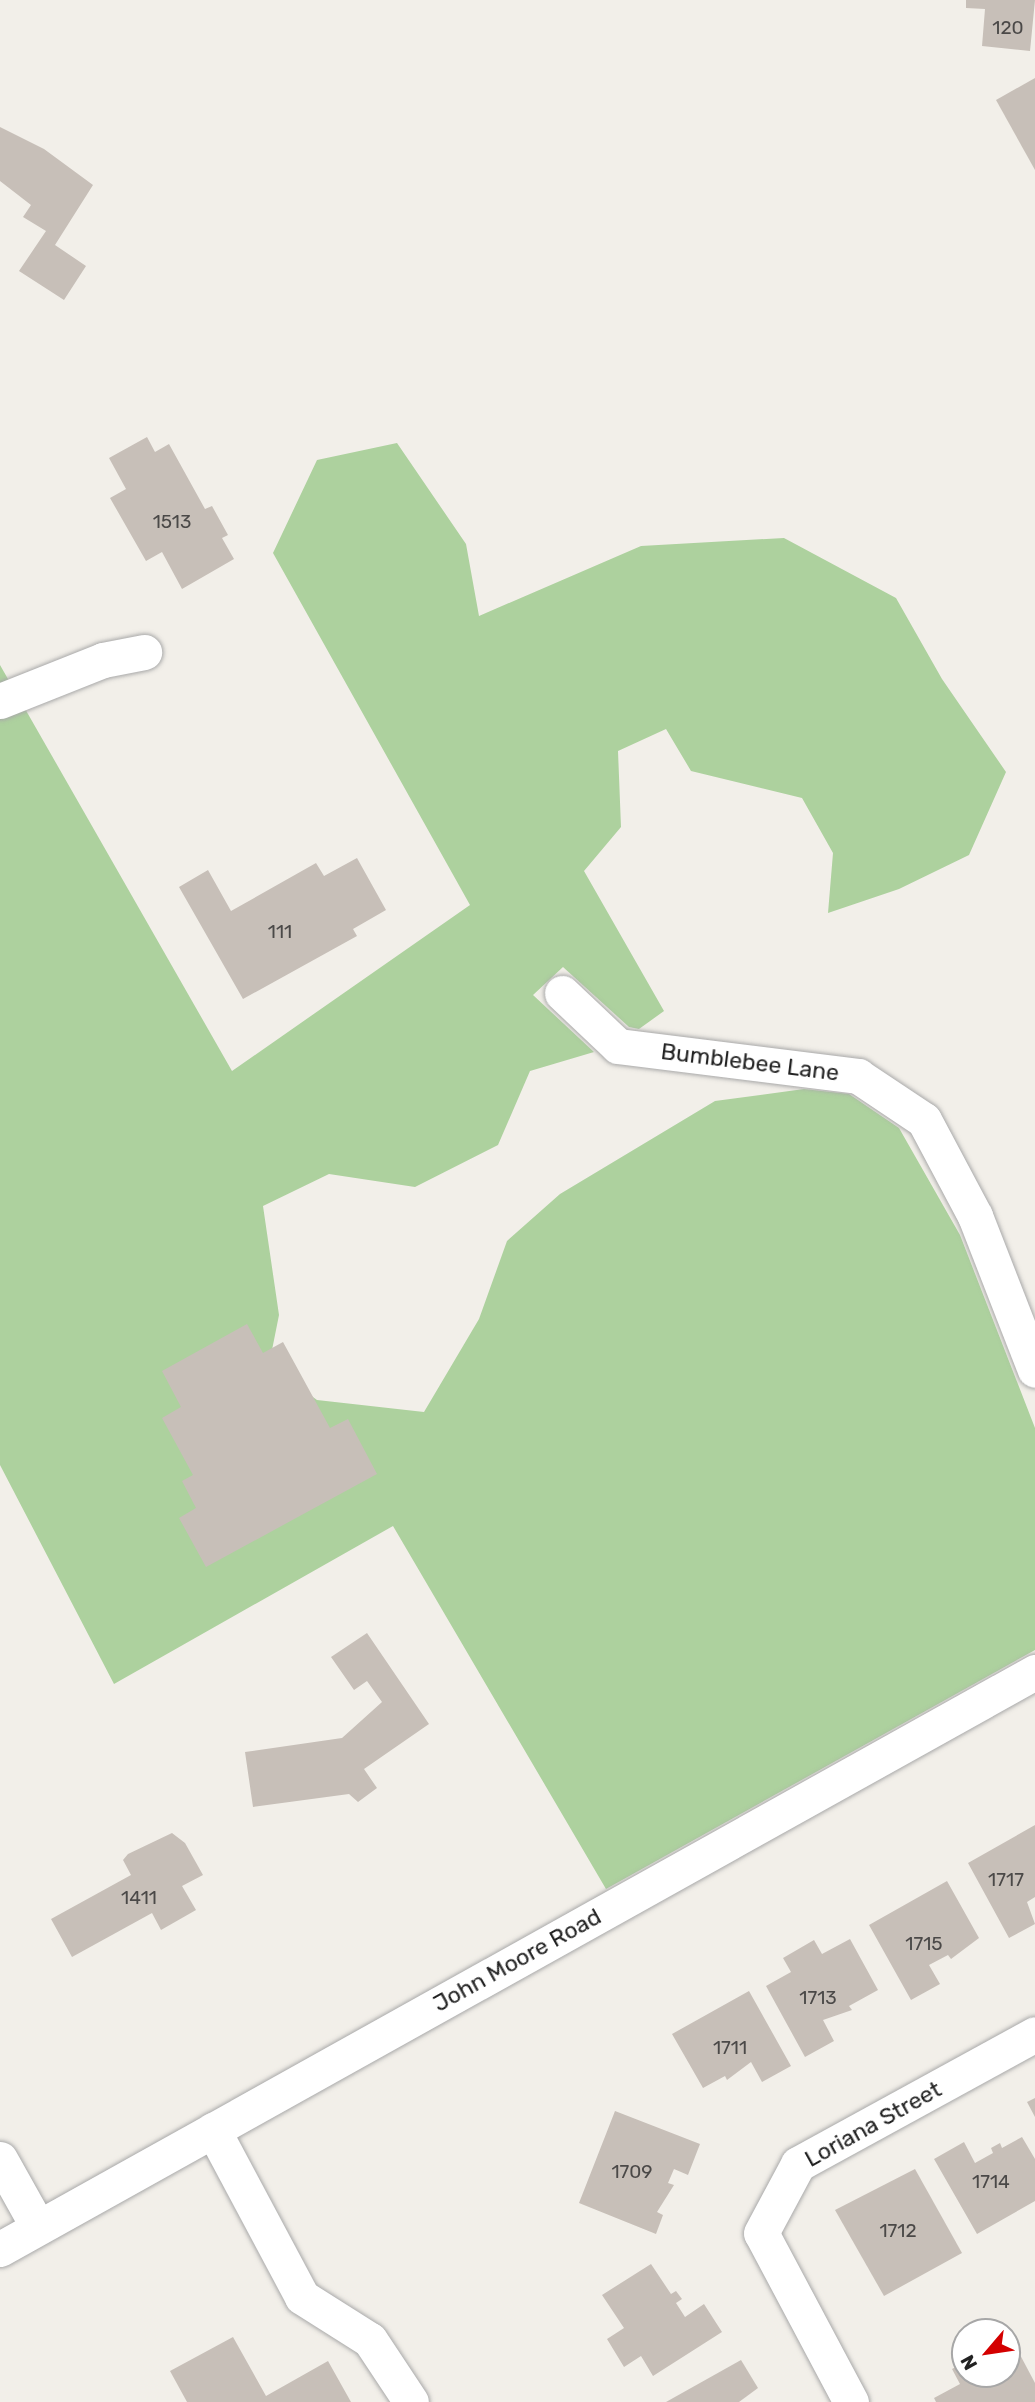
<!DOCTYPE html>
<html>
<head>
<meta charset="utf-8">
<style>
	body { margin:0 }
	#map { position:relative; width:1035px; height:2402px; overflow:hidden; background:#f2efe9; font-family:Rubik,sans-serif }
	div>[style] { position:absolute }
	.forest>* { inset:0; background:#add19e }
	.building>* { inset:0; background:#c7bfb8 }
	.roads { filter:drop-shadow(0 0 2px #a9a9a9) drop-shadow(0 0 2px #a9a9a9) }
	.minor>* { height:35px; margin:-17.5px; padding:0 17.5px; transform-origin:17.5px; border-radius:17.5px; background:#fff }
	span { translate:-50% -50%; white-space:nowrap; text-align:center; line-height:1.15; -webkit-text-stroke:5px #fff; paint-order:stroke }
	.number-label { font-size:19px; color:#4b4948 }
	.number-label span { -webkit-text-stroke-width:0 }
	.street-label { font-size:23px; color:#222 }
	.north { position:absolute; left:951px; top:2318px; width:70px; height:70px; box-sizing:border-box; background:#fff; border:2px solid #a7a7a7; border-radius:50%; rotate:241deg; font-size:19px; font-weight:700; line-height:28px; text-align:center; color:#222 }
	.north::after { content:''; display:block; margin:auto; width:24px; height:32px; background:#d40000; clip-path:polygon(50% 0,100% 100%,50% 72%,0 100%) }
</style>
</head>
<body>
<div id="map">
	<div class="forest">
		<i style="clip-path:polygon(397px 443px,466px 544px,479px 616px,641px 546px,784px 538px,896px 598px,942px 679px,1006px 772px,969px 855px,899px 889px,828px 913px,833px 853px,802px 798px,691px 771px,666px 729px,618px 751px,621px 827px,584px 871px,664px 1011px,639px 1029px,629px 1027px,563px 967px,533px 995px,594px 1052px,530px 1071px,498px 1145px,415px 1187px,329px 1174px,263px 1206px,279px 1315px,269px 1365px,317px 1400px,424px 1412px,479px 1319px,507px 1241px,560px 1194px,715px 1101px,804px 1089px,849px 1094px,899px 1128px,960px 1235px,1035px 1428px,1035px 1650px,606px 1889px,393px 1526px,114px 1684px,0 1465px,0 665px,232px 1071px,470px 905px,273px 553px,317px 460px)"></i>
	</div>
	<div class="building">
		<i style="clip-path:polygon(966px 0,1035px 0,1030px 51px,982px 46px,985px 9px,966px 8px)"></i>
		<i style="clip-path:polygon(1035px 78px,1035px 170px,996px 100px)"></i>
		<i style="clip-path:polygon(0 127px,44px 149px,93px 185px,55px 245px,86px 266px,64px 300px,19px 271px,46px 231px,23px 217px,31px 205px,0 181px)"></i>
		<i style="clip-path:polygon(147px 437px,155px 452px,169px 444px,205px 509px,212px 506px,228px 535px,222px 538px,234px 559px,182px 589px,162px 552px,146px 561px,110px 498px,126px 489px,109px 458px)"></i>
		<i style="clip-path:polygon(357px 858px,386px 910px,353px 929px,357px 936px,243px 999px,179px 887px,208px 870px,231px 911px,316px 863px,324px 876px)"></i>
		<i style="clip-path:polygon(247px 1324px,263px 1353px,283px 1342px,330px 1428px,348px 1419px,377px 1474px,206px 1567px,179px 1518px,196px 1508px,182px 1481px,193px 1475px,162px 1418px,181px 1407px,162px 1371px)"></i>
		<i style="clip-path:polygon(367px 1633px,429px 1724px,364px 1769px,377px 1788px,358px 1802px,349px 1794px,253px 1807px,245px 1752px,342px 1738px,382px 1702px,367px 1681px,354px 1690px,331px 1657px)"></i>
		<i style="clip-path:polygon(1035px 1825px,1035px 1897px,1027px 1902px,1035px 1924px,1009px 1938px,968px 1863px)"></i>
		<i style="clip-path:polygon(172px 1833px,185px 1843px,203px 1875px,182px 1886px,196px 1910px,161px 1930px,152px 1913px,72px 1957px,51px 1919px,131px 1875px,123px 1860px,128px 1854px)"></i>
		<i style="clip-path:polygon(947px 1881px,979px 1938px,951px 1959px,948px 1955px,929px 1965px,940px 1984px,911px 2000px,869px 1925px)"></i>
		<i style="clip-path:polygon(850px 1939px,878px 1990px,849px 2006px,852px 2010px,823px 2020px,834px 2041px,805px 2057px,766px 1986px,791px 1972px,783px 1958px,814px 1940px,822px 1954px)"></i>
		<i style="clip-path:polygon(749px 1991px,791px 2066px,762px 2082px,751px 2062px,727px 2080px,725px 2076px,703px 2088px,672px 2034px)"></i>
		<i style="clip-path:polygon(1035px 2098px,1035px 2117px,1027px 2102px)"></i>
		<i style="clip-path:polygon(615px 2111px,700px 2144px,688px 2175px,674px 2169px,668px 2183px,674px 2185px,657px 2212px,663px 2215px,656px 2234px,579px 2203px)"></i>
		<i style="clip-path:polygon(1022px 2137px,1035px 2159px,1035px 2201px,977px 2234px,934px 2159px,964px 2142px,975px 2163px,993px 2153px,991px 2148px,1000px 2143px,1002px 2148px)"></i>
		<i style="clip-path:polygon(915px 2169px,962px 2253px,884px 2296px,835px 2210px)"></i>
		<i style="clip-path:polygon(651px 2264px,671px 2294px,676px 2291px,682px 2299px,676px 2303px,685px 2317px,704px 2304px,722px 2332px,653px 2376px,641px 2356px,624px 2367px,607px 2339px,624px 2328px,602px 2295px)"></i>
		<i style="clip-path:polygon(233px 2337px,266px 2396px,328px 2361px,351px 2402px,187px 2402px,170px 2371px)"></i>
		<i style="clip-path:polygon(1018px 2351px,1035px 2383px,1035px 2402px,936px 2402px,934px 2398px,960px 2384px,952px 2369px,965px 2362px,965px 2374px,1007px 2374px,1007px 2357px)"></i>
		<i style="clip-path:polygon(741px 2360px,758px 2388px,739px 2402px,666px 2402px)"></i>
	</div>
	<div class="roads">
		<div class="minor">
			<i style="left:0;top:701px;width:111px;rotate:-21.7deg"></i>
			<i style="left:103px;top:660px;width:42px;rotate:-11deg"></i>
			<i style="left:562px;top:993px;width:77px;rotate:43.4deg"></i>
			<i style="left:618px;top:1046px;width:242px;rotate:7.1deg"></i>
			<i style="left:858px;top:1076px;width:79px;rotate:33.7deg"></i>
			<i style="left:924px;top:1120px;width:109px;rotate:62deg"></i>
			<i style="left:975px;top:1216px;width:165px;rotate:68.7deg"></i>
			<i style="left:213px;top:2130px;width:189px;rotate:61.9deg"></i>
			<i style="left:302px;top:2297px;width:80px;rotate:32.3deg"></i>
			<i style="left:370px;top:2340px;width:74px;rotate:56.5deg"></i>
			<i style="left:0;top:2159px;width:78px;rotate:60.8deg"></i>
			<i style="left:0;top:2249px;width:1185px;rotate:-29.14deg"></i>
			<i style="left:851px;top:2402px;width:191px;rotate:-118deg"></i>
			<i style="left:761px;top:2233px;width:78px;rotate:-61.8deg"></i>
			<i style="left:798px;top:2164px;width:270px;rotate:-28.7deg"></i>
		</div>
	</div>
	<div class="number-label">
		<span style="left:1008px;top:28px">120</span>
		<span style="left:172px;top:522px">1513</span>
		<span style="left:280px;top:932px">111</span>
		<span style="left:1006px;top:1880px">1717</span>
		<span style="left:139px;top:1898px">1411</span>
		<span style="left:924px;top:1944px">1715</span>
		<span style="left:818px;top:1998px">1713</span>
		<span style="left:730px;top:2048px">1711</span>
		<span style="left:632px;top:2172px">1709</span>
		<span style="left:991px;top:2182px">1714</span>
		<span style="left:898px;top:2231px">1712</span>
	</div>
	<div class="street-label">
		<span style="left:750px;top:1062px;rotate:7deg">Bumblebee Lane</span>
		<span style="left:517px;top:1960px;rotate:-29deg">John Moore Road</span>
		<span style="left:873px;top:2124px;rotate:-29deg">Loriana Street</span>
	</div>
	<div class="north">N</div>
</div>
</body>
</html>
